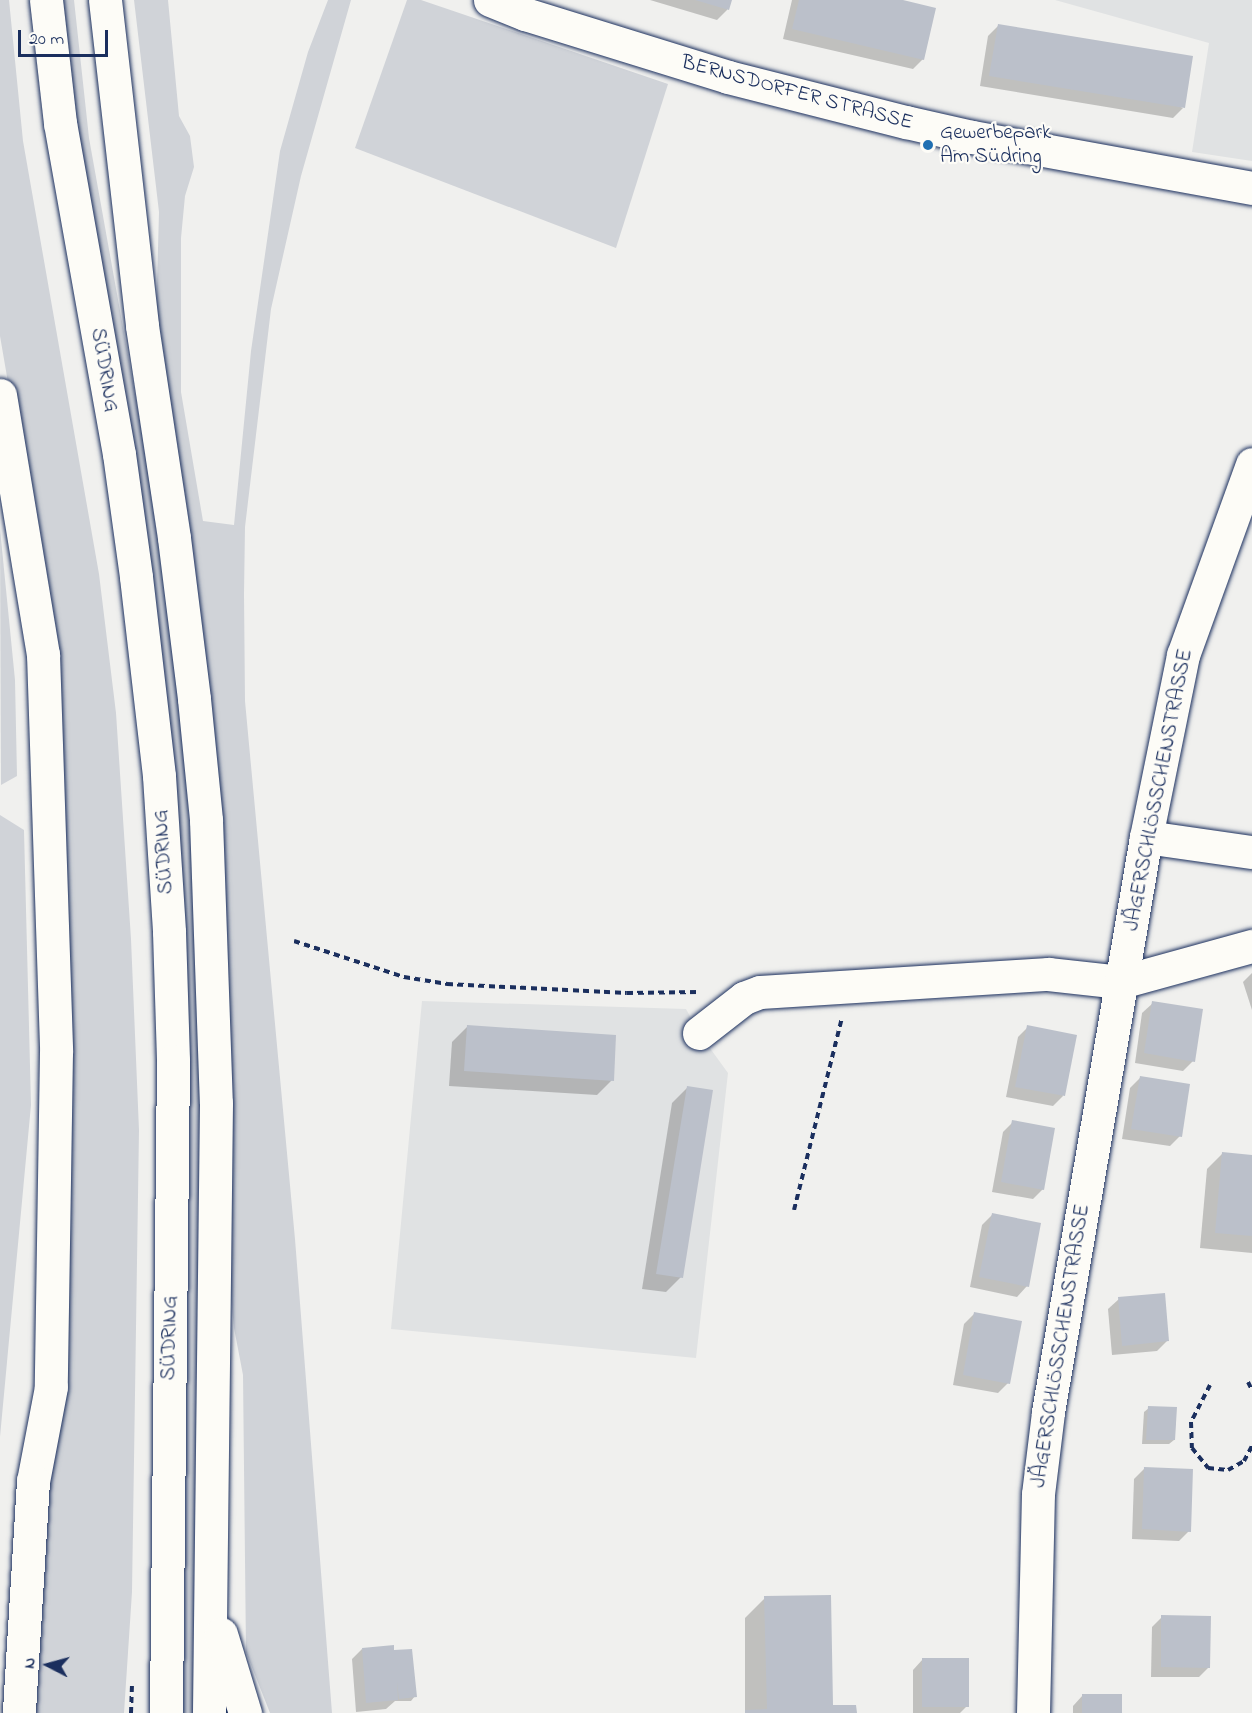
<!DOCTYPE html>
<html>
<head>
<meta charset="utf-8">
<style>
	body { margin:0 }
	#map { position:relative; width:1252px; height:1713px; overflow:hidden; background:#f0f0ee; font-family:"Indie Flower",sans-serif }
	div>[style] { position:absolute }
	.built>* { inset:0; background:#e0e2e3 }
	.green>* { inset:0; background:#d0d3d8 }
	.shadow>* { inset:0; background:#0003 }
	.building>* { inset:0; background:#bbc0ca }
	.path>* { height:4px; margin-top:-2px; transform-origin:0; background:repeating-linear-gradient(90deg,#1b2f5e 0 6px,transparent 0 10.5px) }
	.roads { filter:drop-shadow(0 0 2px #1b2f5e) drop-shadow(0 0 2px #1b2f5e) }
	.minor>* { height:33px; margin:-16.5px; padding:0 16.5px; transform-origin:16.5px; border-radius:16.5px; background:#fdfcf7 }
	.major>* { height:33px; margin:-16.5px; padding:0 16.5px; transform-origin:16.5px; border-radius:16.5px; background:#fdfcf7 }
	.dots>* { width:16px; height:16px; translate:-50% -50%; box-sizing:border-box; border:3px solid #fdfcf7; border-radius:50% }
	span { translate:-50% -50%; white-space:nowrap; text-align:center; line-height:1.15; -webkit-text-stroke:4.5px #fdfcf7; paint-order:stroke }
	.street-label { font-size:21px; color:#1b2f5e }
	.poi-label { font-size:21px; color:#1b2f5e }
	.left { translate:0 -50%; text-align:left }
	.north { position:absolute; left:18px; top:1635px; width:60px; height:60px; -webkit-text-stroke:4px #fdfcf7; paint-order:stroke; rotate:276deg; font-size:16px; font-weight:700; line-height:24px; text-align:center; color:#1b2f5e }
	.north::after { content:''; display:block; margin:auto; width:21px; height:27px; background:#1b2f5e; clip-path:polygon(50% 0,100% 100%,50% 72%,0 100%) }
	.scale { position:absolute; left:18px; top:30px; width:90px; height:27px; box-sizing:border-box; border:3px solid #1b2f5e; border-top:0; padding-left:8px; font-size:18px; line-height:21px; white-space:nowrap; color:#1b2f5e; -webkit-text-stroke:4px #fdfcf7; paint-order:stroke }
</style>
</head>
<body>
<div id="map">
	<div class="built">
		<i style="clip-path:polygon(1055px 0,1252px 0,1252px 161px,1192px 152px,1209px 43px)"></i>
		<i style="clip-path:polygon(422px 1001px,686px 1009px,699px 1033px,728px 1073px,696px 1358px,391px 1329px)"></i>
	</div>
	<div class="green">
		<i style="clip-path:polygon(0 0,9px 0,23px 141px,99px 574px,116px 713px,131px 939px,139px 1130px,132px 1592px,124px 1713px,28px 1713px,55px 656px,0 336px)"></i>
		<i style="clip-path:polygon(62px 0,74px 0,89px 138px,147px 461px,178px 692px,187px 793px,195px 905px,200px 1087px,193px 1713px,180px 1713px,188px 1128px)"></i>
		<i style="clip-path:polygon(134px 0,168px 0,179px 116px,190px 136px,194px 167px,185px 196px,181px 238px,181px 392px,203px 521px,234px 525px,251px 351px,280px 151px,308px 52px,328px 0,351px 0,301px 176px,271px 309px,245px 527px,244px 594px,245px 701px,295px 1239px,332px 1713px,270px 1713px,246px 1652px,243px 1375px,234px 1328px,230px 1286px,230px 1014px,219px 801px,156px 321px,159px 212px)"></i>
		<i style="clip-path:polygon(407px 0,421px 0,668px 84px,616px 248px,355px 148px)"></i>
		<i style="clip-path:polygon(0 529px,15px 680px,17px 776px,1px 785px)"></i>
		<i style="clip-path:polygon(0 815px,24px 830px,31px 1105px,0 1437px)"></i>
	</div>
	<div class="shadow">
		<i style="clip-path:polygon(650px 0,730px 0,727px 10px,717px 20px)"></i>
		<i style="clip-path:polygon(792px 0,897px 0,923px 59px,913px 69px,783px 39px)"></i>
		<i style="clip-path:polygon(998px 26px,1183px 108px,1173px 118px,980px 86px,988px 36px)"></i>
		<i style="clip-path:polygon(1252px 973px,1252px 1010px,1243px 982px)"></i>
		<i style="clip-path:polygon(1153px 1003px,1193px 1061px,1183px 1071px,1135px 1063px,1142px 1013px)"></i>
		<i style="clip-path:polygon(467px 1027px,612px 1080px,597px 1095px,449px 1086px,452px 1042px)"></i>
		<i style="clip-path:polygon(1028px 1027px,1063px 1096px,1053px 1106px,1006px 1097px,1018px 1037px)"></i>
		<i style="clip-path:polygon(1140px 1078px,1180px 1136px,1170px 1146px,1122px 1139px,1130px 1088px)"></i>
		<i style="clip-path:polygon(687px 1088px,681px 1277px,666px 1292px,642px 1289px,672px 1103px)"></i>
		<i style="clip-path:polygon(1013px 1122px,1043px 1189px,1033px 1199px,992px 1192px,1003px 1132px)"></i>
		<i style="clip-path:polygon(1223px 1153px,1252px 1156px,1252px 1253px,1200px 1248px,1207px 1169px)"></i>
		<i style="clip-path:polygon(992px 1215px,1027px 1286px,1017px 1297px,970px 1287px,982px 1225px)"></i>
		<i style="clip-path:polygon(1119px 1299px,1167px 1341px,1157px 1351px,1112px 1355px,1108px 1309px)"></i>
		<i style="clip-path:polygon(974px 1314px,1008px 1383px,998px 1393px,953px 1385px,964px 1324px)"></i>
		<i style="clip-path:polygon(1149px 1408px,1174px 1440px,1169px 1444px,1142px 1444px,1144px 1412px)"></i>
		<i style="clip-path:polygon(1144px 1469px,1189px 1531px,1179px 1541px,1132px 1539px,1134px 1479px)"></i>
		<i style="clip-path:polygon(765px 1598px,831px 1706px,855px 1713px,745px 1713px,745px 1618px)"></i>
		<i style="clip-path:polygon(1162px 1617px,1209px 1667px,1199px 1677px,1151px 1677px,1152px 1627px)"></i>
		<i style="clip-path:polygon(362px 1649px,415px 1696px,411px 1701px,395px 1701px,386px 1709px,356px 1712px,352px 1659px)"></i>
		<i style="clip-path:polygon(923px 1659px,967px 1706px,960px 1713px,913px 1713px,913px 1670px)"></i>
		<i style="clip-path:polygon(1083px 1695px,1121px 1713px,1073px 1713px,1073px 1706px)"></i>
	</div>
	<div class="building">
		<i style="clip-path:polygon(695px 0,732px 0,729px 10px)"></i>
		<i style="clip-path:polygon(799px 0,903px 0,936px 8px,924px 60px,792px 29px)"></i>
		<i style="clip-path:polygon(998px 24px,1193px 56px,1185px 108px,989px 76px)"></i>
		<i style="clip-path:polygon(1152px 1001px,1203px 1009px,1195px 1062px,1144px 1053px)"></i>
		<i style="clip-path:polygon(467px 1025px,616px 1035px,614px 1081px,464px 1071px)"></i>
		<i style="clip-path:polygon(1027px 1025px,1077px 1035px,1065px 1096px,1015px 1087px)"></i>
		<i style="clip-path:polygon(1140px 1076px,1190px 1084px,1182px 1137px,1131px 1129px)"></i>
		<i style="clip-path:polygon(687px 1086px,713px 1090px,683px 1278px,656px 1274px)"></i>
		<i style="clip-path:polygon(1012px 1120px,1055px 1128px,1044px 1190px,1001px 1182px)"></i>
		<i style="clip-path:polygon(1222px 1152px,1252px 1155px,1252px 1236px,1215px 1233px)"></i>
		<i style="clip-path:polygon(992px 1213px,1041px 1223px,1029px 1287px,979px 1277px)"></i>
		<i style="clip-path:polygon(1165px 1293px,1169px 1341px,1122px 1346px,1118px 1297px)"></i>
		<i style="clip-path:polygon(974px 1312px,1022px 1321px,1010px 1384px,963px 1375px)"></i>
		<i style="clip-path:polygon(1148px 1406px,1177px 1407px,1175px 1440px,1146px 1440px)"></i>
		<i style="clip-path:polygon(1144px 1467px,1193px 1469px,1191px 1532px,1142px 1529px)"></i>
		<i style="clip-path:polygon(831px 1595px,833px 1705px,856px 1705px,857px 1713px,745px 1713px,745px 1710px,767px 1709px,764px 1596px)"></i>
		<i style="clip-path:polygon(1161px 1615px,1211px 1616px,1210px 1668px,1161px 1667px)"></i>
		<i style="clip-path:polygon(394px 1645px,394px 1650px,412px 1649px,417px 1697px,399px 1699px,397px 1681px,398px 1700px,366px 1703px,362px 1648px)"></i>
		<i style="clip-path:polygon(922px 1658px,969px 1658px,969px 1707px,922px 1707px)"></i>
		<i style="clip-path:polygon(1082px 1694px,1122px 1694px,1122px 1713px,1082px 1713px)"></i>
	</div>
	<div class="path">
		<i style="left:294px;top:941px;width:116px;rotate:18.1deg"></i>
		<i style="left:404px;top:977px;width:44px;rotate:9.2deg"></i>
		<i style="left:447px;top:984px;width:180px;rotate:2.9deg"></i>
		<i style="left:627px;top:993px;width:72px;rotate:-0.8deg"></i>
		<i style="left:794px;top:1210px;width:199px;rotate:-76deg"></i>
		<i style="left:1248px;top:1382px;width:9px;rotate:63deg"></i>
		<i style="left:1210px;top:1385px;width:42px;rotate:117.2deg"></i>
		<i style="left:1191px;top:1422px;width:26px;rotate:88deg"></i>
		<i style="left:1192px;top:1448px;width:26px;rotate:51deg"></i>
		<i style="left:1208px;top:1468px;width:20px;rotate:6deg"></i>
		<i style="left:1228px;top:1470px;width:18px;rotate:-29deg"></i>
		<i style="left:1244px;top:1461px;width:17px;rotate:-62deg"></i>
		<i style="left:131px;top:1713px;width:29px;rotate:-88deg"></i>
	</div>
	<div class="roads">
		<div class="minor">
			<i style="left:490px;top:0;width:38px;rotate:22deg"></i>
			<i style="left:525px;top:14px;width:213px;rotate:17.2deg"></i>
			<i style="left:728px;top:77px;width:184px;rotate:14.2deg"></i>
			<i style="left:906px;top:122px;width:68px;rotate:12.8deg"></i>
			<i style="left:972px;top:137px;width:285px;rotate:10.3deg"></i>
			<i style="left:0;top:395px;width:263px;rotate:80.6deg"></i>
			<i style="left:43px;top:654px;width:398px;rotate:88.1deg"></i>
			<i style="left:56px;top:1052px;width:335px;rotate:90.9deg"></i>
			<i style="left:51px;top:1387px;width:96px;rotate:100.8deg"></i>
			<i style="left:33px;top:1481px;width:232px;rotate:93.5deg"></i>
			<i style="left:1146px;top:837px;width:107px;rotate:8.1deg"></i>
			<i style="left:699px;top:1033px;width:57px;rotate:-37.9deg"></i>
			<i style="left:744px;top:998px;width:17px;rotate:-21deg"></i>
			<i style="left:760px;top:992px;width:289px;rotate:-3.6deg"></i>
			<i style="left:1048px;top:974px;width:73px;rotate:6.3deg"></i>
			<i style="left:1121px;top:982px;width:136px;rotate:-15.4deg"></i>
			<i style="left:1033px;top:1713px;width:219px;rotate:-88.7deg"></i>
			<i style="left:1038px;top:1494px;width:83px;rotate:-83deg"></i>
			<i style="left:1048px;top:1412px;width:583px;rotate:-80.33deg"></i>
			<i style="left:1146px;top:837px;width:186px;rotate:-78.5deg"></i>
			<i style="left:1183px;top:655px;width:203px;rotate:-70.1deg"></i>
		</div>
		<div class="major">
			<i style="left:46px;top:0;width:124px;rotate:83.5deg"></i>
			<i style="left:60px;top:123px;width:336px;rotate:79.9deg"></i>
			<i style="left:119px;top:454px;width:124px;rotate:82.1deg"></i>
			<i style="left:136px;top:577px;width:200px;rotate:83.4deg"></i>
			<i style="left:159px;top:776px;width:156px;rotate:86.3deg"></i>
			<i style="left:169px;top:932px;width:129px;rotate:88.2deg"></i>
			<i style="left:173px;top:1061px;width:652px;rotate:90.62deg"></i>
			<i style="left:105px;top:0;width:328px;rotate:83.5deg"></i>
			<i style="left:142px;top:326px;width:214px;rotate:81.4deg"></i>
			<i style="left:174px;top:538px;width:162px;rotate:82.9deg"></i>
			<i style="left:194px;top:699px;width:122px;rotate:84.3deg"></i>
			<i style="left:206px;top:820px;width:283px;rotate:88deg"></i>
			<i style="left:216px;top:1103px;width:610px;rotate:90.66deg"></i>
			<i style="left:221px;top:1634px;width:83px;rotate:73.1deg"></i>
		</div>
	</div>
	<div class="dots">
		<i style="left:928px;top:145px;background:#1f6fb2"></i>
	</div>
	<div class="street-label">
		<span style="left:797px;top:93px;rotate:15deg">BERNSDORFER STRASSE</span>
		<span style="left:104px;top:370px;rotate:80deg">SÜDRING</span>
		<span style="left:1159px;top:790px;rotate:-79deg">JÄGERSCHLÖSSCHENSTRASSE</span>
		<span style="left:164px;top:852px;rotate:-94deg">SÜDRING</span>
		<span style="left:170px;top:1338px;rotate:-89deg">SÜDRING</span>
		<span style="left:1061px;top:1346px;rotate:-81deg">JÄGERSCHLÖSSCHENSTRASSE</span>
	</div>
	<div class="poi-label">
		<span class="left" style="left:940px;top:145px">Gewerbepark<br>Am Südring</span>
	</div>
	<div class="north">N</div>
	<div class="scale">20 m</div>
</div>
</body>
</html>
